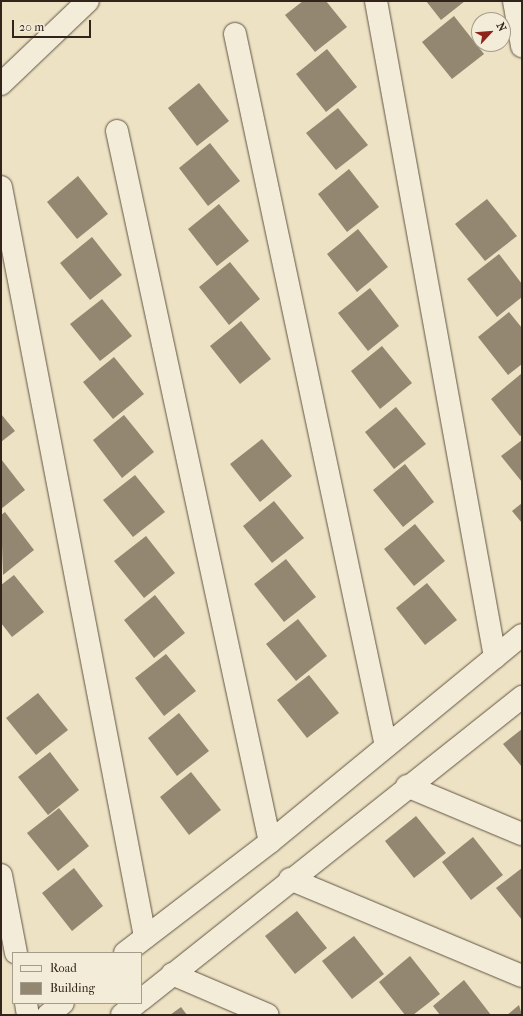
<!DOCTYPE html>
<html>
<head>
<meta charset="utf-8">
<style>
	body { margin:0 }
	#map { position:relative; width:523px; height:1016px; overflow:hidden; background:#ede2c3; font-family:"IM FELL French Canon",serif }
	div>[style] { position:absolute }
	.building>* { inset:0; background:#938772 }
	.roads { filter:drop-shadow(0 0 1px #615445) drop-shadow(0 0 1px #615445) }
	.minor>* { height:22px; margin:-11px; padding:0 11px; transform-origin:11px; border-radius:11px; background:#f3ecd8 }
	span { translate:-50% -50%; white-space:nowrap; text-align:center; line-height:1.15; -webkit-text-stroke:4px #f3ecd8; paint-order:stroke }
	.frame { position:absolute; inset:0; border:2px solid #32241b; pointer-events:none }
	.legend { position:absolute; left:12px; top:952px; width:130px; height:52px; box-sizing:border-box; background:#f3ecd8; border:1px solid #a69c8c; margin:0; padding:5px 7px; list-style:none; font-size:12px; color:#32241b }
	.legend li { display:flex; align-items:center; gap:8px; height:20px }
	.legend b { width:20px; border:1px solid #a69c8c }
	.north { position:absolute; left:471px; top:12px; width:40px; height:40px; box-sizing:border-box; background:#f3ecd8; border:1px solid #a69c8c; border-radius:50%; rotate:64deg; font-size:11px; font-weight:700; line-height:16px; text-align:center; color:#32241b }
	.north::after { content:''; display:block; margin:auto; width:14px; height:18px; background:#8f2418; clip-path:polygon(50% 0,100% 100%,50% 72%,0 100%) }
	.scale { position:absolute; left:12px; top:20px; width:79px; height:18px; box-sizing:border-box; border:2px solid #32241b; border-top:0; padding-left:5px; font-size:12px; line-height:14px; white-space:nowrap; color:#32241b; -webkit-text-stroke:3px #f3ecd8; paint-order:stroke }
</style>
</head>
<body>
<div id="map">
	<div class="building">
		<i style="clip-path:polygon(303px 1px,326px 1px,347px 27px,315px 52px,285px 15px)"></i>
		<i style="clip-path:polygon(426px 1px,465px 1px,441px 20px)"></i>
		<i style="clip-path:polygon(454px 16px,484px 54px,452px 79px,422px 42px)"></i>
		<i style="clip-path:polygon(327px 49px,357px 87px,326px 112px,296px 74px)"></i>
		<i style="clip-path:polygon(199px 83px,229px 121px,197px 146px,168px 108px)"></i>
		<i style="clip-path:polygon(338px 108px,368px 145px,336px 170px,306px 133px)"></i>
		<i style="clip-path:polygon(210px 143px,240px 181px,208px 206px,179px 168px)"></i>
		<i style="clip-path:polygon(349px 169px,379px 207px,347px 232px,318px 194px)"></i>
		<i style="clip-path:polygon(78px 176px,108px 214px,77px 239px,47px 202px)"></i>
		<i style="clip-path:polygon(487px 199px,517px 236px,485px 261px,455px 224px)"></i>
		<i style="clip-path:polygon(219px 204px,249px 241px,217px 266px,188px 229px)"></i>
		<i style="clip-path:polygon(358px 229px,388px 267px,357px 292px,327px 254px)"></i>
		<i style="clip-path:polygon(92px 237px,122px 275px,90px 300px,60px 263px)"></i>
		<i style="clip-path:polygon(499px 254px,522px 284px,522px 297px,497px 317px,467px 279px)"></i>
		<i style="clip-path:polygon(230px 262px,260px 299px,229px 325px,199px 287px)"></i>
		<i style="clip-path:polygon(370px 288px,399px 326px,368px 351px,338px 313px)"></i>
		<i style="clip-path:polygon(102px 299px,132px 336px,100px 361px,70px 324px)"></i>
		<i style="clip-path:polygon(509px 312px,522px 328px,522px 364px,508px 375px,478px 337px)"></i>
		<i style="clip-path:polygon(241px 321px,271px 359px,240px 384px,210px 346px)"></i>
		<i style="clip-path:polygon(382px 346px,412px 383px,380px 409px,351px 371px)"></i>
		<i style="clip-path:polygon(114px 357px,144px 394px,113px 419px,83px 382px)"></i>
		<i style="clip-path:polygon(522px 373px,522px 435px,520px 436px,491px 399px)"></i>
		<i style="clip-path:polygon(396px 407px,426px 444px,394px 469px,365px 432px)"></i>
		<i style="clip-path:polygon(1px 414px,15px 431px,1px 442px)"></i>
		<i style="clip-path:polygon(124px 415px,154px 452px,122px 478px,93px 440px)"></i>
		<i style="clip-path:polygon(262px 439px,292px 476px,260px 502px,230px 464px)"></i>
		<i style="clip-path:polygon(522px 440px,522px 482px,501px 456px)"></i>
		<i style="clip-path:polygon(1px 459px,25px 490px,1px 509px)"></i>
		<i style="clip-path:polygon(405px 464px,434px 502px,403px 527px,373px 490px)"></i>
		<i style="clip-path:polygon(135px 475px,165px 512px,133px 537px,103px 500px)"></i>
		<i style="clip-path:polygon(274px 501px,304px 538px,272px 563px,243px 526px)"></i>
		<i style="clip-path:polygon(522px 503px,522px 523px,512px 511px)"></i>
		<i style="clip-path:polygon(5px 512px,34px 550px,3px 575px,1px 515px)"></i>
		<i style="clip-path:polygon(415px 524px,445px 561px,414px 586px,384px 549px)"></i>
		<i style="clip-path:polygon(146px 536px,175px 573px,144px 598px,114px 561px)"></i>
		<i style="clip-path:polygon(286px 559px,316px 597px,284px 622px,254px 584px)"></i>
		<i style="clip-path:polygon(14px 575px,44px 612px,12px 637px,1px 623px,1px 585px)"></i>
		<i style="clip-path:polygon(427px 583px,457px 620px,425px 645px,396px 608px)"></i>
		<i style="clip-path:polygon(155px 595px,185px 633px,154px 658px,124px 620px)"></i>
		<i style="clip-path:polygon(298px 619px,327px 656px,296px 681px,266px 644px)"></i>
		<i style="clip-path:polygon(166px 654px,196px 691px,164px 716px,135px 678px)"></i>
		<i style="clip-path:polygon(309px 675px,339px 713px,307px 738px,277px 700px)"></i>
		<i style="clip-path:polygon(38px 693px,68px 730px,36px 755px,6px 718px)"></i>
		<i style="clip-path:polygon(179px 713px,209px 751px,177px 776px,148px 738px)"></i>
		<i style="clip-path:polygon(522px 729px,522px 767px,503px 744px)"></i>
		<i style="clip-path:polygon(50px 752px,79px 790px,48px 815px,18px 777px)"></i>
		<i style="clip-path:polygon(191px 772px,221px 810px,189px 835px,160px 797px)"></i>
		<i style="clip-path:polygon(59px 808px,89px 846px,58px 871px,27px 833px)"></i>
		<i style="clip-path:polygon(416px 816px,446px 853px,414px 878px,385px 841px)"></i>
		<i style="clip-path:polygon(473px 837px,503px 875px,471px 900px,442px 862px)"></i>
		<i style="clip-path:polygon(74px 868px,103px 906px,72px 931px,42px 893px)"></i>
		<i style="clip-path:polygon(522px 868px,522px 920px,496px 888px)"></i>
		<i style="clip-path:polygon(297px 911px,327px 948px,295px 974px,265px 936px)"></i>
		<i style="clip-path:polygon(354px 936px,384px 974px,352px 999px,322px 961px)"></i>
		<i style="clip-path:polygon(410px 956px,440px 994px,413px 1015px,405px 1015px,379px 982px)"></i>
		<i style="clip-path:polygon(464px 980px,491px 1015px,440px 1015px,433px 1006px)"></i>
		<i style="clip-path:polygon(519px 1005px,522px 1015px,507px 1015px)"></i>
		<i style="clip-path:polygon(181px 1007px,187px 1015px,170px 1015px)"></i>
	</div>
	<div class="roads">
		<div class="minor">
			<i style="left:376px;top:1px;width:667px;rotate:79.72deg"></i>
			<i style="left:514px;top:1px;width:46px;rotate:79.9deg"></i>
			<i style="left:235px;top:34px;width:728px;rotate:78.03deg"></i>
			<i style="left:1px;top:84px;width:120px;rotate:-43.7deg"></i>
			<i style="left:117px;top:131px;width:727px;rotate:77.86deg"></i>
			<i style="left:1px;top:187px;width:764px;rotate:79.13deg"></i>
			<i style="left:407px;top:786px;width:125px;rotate:22.7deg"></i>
			<i style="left:1px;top:875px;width:79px;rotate:79.1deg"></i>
			<i style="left:290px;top:879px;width:251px;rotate:22.7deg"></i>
			<i style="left:125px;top:953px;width:183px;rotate:-37.4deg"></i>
			<i style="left:270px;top:842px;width:326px;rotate:-39.4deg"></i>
			<i style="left:172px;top:974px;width:104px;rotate:23.1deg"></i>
			<i style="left:141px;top:1000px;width:487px;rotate:-38.5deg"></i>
			<i style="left:26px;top:1003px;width:12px;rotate:81deg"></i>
			<i style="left:48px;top:1015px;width:19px;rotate:-39deg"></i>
			<i style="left:122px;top:1015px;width:19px;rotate:-39deg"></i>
		</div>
	</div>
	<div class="frame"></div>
	<ul class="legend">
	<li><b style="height:5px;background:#f3ecd8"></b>Road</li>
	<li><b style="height:11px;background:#938772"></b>Building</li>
	</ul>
	<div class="north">N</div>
	<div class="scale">20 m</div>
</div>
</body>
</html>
